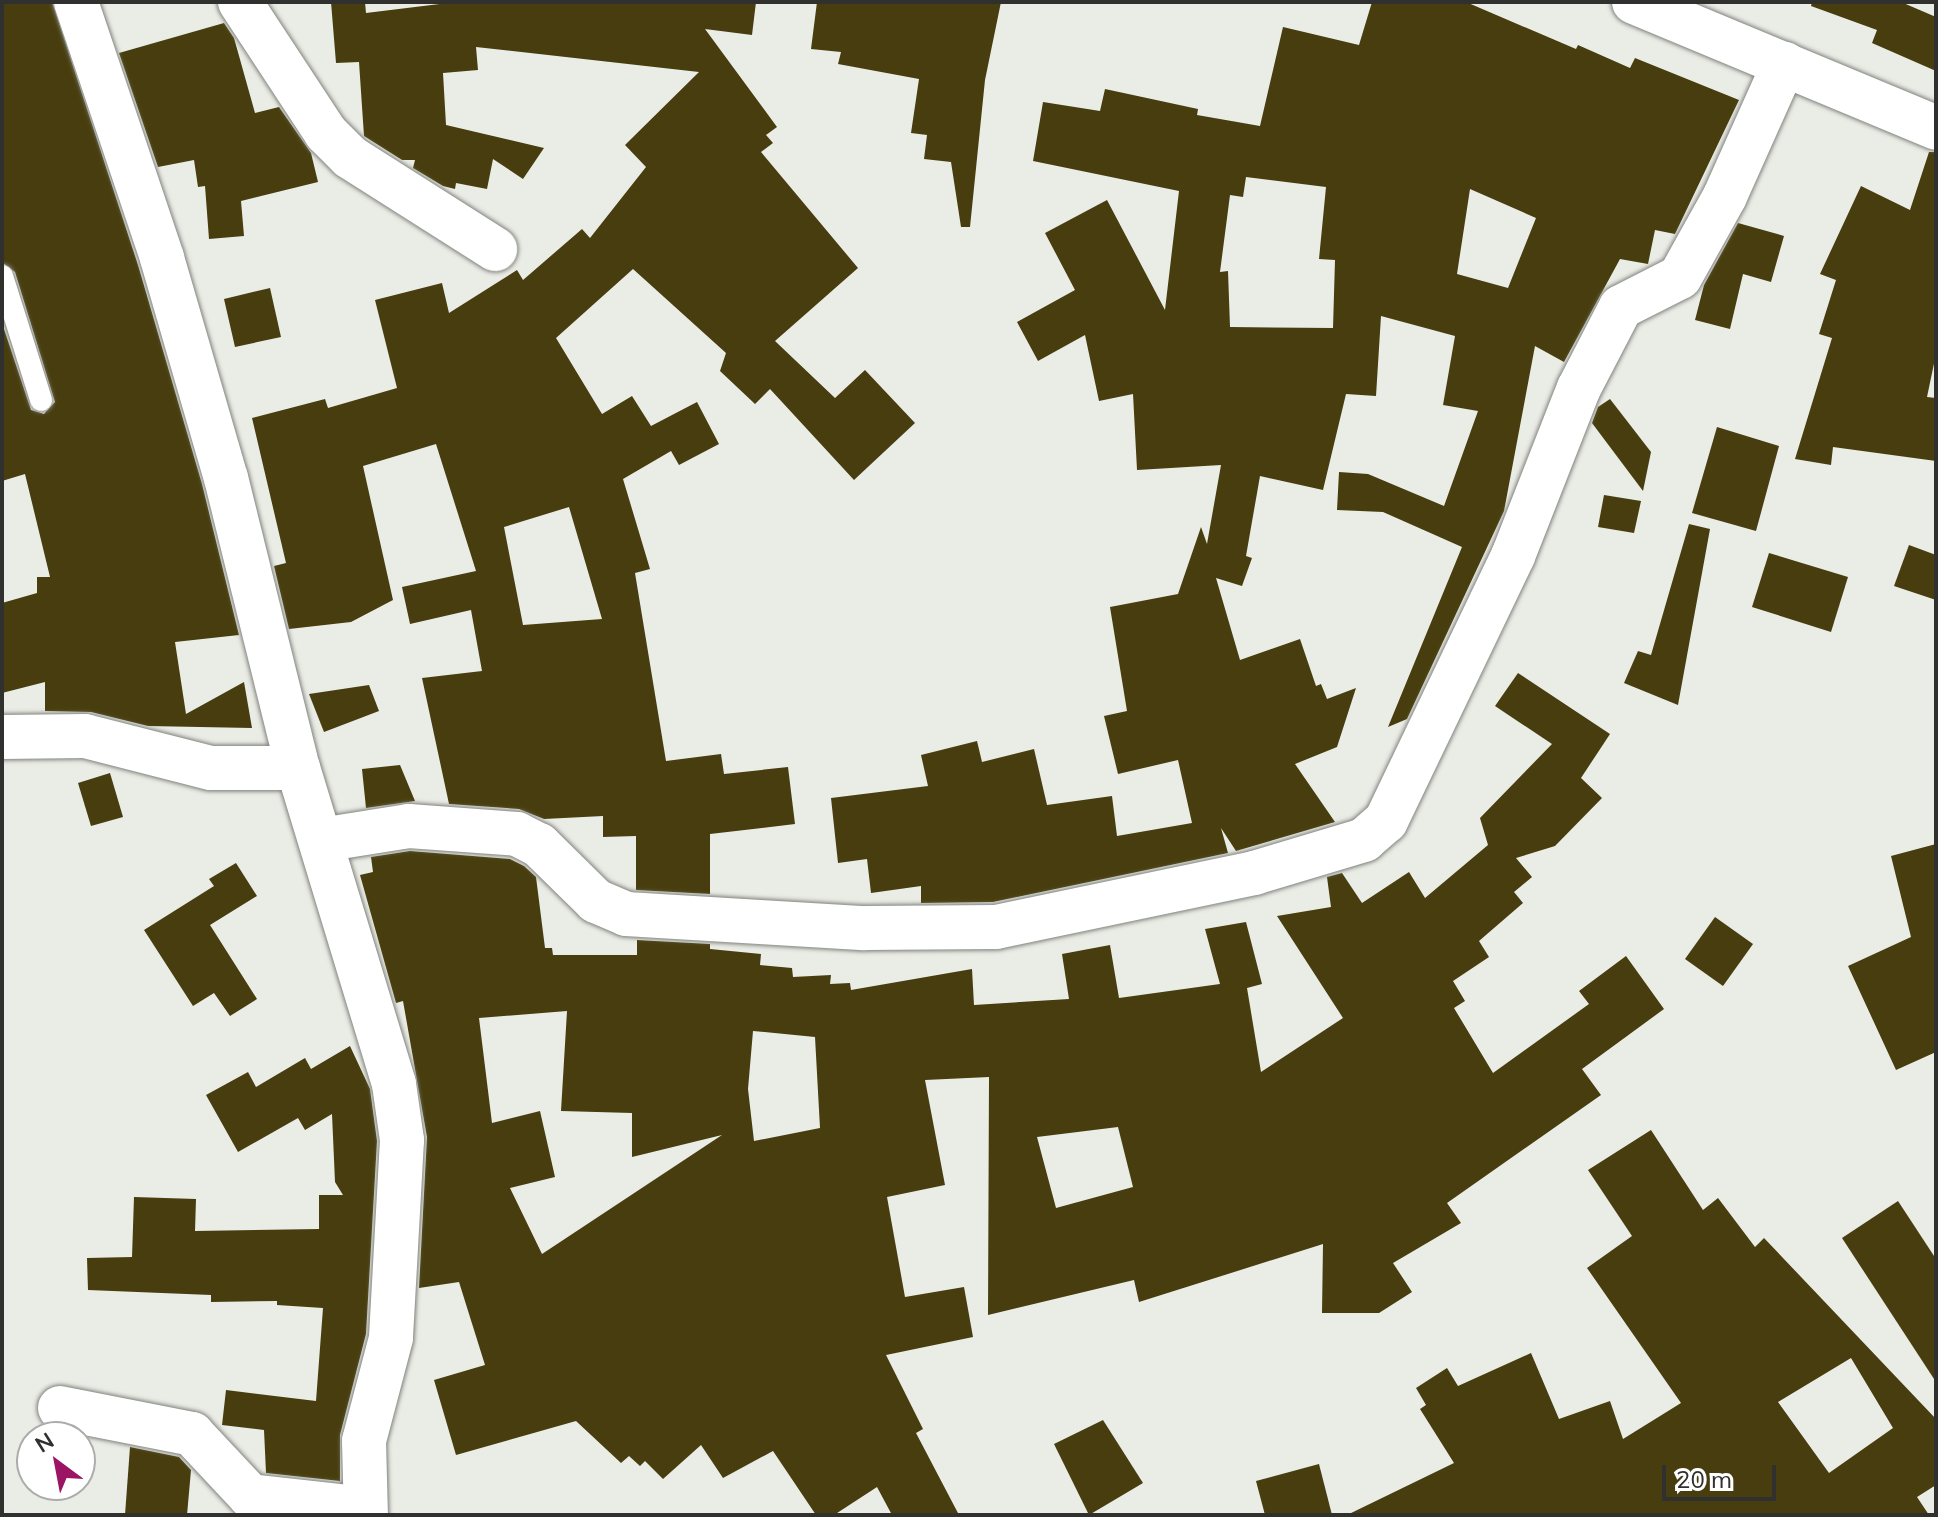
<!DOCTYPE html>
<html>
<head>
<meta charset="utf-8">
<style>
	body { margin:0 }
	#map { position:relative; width:1938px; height:1517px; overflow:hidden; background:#eaece6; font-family:Mulish,sans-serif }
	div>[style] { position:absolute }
	.building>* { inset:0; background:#473d0e }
	.roads { filter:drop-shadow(0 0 2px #81837d) drop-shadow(0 0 2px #81837d) }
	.service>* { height:22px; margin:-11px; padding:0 11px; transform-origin:11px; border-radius:11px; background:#fff }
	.minor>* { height:44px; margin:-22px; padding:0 22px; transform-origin:22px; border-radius:22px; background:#fff }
	.tertiary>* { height:44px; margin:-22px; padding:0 22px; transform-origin:22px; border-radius:22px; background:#fff }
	span { translate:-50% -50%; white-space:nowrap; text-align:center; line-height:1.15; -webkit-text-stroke:8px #fff; paint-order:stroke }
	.frame { position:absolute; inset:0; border:4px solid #30312e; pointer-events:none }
	.north { position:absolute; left:16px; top:1421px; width:80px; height:80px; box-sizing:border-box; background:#fff; border:2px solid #acadab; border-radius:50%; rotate:328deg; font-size:22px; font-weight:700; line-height:32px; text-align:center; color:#30312e }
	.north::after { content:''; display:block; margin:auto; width:28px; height:36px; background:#9c1565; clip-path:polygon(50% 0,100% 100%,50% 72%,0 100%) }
	.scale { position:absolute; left:1662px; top:1465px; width:114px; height:36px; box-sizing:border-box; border:4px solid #30312e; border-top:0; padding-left:10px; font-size:24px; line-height:28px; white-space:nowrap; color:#30312e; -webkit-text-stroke:6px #fff; paint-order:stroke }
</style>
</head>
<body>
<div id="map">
	<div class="building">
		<i style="clip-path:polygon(2px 2px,52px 2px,138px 265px,202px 484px,239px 635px,175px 642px,186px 714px,244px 682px,252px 728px,148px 726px,91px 712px,45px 711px,45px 682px,2px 693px,2px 603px,37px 593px,37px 577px,50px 577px,25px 474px,2px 481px,2px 323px,31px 410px,44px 414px,55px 402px,15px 272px,2px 262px)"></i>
		<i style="clip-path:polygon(evenodd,331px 2px,365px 2px,366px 13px,456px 2px,756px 2px,752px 35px,705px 29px,777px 127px,766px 135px,773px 143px,761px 152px,858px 268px,775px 341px,835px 398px,865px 370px,915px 423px,854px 480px,770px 389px,755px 404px,720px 371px,726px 353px,633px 269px,556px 338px,602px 414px,632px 396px,651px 426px,697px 402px,719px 444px,679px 465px,671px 451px,623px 479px,650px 569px,635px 573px,666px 761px,721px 754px,724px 774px,788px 767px,795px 824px,710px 834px,710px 894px,636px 890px,636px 836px,603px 837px,603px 816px,544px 819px,519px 809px,449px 804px,422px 678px,482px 671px,471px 610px,410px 624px,402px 587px,476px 571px,436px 444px,363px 466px,393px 600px,351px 622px,289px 629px,274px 566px,286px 563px,252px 418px,325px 399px,328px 408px,397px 388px,375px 300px,442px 283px,449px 313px,517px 270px,523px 280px,582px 229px,590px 238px,646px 167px,625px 145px,699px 72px,476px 47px,478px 70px,443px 73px,446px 125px,544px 148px,523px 179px,493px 159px,487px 189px,456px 183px,455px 189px,443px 186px,413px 168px,415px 160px,402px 160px,364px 136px,359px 62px,336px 63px,331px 2px,569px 507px,602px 619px,523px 625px,504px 527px,569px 507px)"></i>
		<i style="clip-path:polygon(817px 2px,1001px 2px,985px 80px,970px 227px,961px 227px,951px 162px,924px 159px,927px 135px,911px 133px,919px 79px,838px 64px,841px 52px,811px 49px)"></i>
		<i style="clip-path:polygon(evenodd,1372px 2px,1466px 2px,1576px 49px,1578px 45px,1630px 68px,1635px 58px,1739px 100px,1675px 234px,1655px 230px,1648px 264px,1620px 259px,1564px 362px,1535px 346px,1504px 511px,1407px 719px,1388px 727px,1462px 547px,1383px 512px,1337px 510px,1339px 472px,1368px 474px,1444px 506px,1478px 411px,1443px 405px,1455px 336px,1381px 316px,1376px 396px,1346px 394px,1323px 490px,1260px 476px,1246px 556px,1252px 558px,1242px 586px,1216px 578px,1240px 660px,1300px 639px,1316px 686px,1321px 684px,1327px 699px,1356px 688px,1337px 747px,1295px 764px,1335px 822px,1236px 851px,1221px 828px,1228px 853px,993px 902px,921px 903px,921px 886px,871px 893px,867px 859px,838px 863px,831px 798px,928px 786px,921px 755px,977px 741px,982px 762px,1034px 749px,1047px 805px,1112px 796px,1117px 836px,1192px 823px,1178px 760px,1118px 774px,1104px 716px,1127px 711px,1110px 607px,1178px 594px,1201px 527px,1207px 544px,1221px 465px,1137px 470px,1133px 394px,1099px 401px,1085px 335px,1038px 361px,1017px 322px,1075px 290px,1045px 233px,1107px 200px,1165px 310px,1179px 191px,1033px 161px,1043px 102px,1100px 111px,1105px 89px,1198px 109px,1197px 115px,1260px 126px,1283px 27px,1359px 45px,1372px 2px,1246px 177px,1326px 187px,1319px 259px,1335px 260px,1333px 328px,1230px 327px,1228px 271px,1220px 272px,1230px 195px,1243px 197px,1246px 177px,1372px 2px,1470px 189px,1536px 218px,1508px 288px,1457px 274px,1470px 189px)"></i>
		<i style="clip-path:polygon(1812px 2px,1901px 2px,1936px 17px,1936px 71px,1872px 43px,1877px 30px,1811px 6px)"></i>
		<i style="clip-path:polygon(224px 23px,234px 38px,255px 113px,279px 107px,311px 153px,318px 182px,241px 201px,244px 236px,209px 239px,205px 186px,198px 187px,194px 160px,158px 167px,119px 53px)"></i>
		<i style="clip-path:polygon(1929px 152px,1936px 152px,1936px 354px,1927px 397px,1936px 398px,1936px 461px,1833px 447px,1831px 465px,1795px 459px,1832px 338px,1819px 334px,1836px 280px,1820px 274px,1861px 186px,1910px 210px)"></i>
		<i style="clip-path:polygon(1738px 223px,1784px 236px,1771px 282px,1743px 274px,1730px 329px,1695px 320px,1704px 285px)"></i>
		<i style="clip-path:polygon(270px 288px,281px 337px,235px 347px,224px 299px)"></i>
		<i style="clip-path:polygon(1610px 399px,1651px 452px,1643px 491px,1592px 423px,1598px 407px)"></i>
		<i style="clip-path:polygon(1717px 427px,1779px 446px,1756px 531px,1692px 513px)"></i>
		<i style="clip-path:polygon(1604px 495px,1641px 501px,1634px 533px,1598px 527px)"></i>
		<i style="clip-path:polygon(1689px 524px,1710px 529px,1678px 705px,1624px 683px,1638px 651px,1651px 655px)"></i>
		<i style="clip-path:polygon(1909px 545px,1936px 555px,1936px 600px,1894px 586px)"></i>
		<i style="clip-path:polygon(1769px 553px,1848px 577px,1831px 632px,1752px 607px)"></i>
		<i style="clip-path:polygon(evenodd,1518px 673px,1610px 734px,1581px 778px,1602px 798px,1555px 846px,1516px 858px,1532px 877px,1514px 892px,1523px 903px,1479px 941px,1489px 957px,1453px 981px,1465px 1001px,1454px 1008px,1493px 1073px,1589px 1004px,1579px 991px,1626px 956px,1664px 1009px,1582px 1069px,1601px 1095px,1447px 1203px,1461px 1223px,1393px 1263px,1412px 1292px,1379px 1313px,1322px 1313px,1323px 1244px,1139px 1302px,1134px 1280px,988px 1315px,989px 1077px,925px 1080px,945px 1185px,887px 1197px,905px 1297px,964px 1287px,973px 1337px,886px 1355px,923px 1429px,916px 1433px,959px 1515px,892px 1515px,877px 1487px,834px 1515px,816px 1515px,773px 1451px,723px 1478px,701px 1445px,663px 1479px,645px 1461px,640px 1466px,629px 1456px,621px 1463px,576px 1421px,456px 1455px,434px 1380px,485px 1365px,459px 1282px,419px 1288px,427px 1137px,403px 1001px,396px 1003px,360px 875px,373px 872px,371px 857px,410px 851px,510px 859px,524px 866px,536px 877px,545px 948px,552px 948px,553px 955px,637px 955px,637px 940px,710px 944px,710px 949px,761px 954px,760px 965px,792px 968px,793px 977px,831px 975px,830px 984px,850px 983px,851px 990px,972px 969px,974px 1005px,1069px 999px,1062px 954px,1110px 945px,1119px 998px,1220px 984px,1205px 929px,1246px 922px,1262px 984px,1247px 988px,1261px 1072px,1343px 1018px,1277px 916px,1331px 907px,1327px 877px,1342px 873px,1362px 903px,1409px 872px,1425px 898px,1488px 845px,1480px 818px,1552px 744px,1495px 706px,1518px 673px,567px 1011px,561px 1111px,632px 1113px,632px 1157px,722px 1135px,542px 1254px,510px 1188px,555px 1177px,540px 1111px,492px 1123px,479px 1018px,567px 1011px,1518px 673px,753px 1031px,815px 1037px,820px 1128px,754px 1141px,748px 1089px,753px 1031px,1518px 673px,1118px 1127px,1133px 1187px,1056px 1208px,1037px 1137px,1118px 1127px)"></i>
		<i style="clip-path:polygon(369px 685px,379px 711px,324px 732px,309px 694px)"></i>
		<i style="clip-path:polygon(400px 765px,415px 801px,366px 808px,362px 769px)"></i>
		<i style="clip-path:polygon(110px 773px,123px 817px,91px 826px,78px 783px)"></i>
		<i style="clip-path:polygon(1936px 844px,1936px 1052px,1896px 1070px,1848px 966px,1911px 937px,1891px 856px)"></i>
		<i style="clip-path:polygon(236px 863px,257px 896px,210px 925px,257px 999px,230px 1016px,214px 993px,193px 1006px,144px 930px,214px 886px,209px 879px)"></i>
		<i style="clip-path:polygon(1715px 917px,1753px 944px,1723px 986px,1685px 959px)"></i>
		<i style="clip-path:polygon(350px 1046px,370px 1089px,377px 1141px,366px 1334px,340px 1435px,340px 1481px,266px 1473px,264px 1430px,222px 1425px,226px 1390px,316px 1401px,323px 1308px,277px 1305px,277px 1301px,211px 1302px,211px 1295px,88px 1290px,87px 1258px,132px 1257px,134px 1197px,196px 1199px,195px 1231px,319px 1229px,319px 1195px,343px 1195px,335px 1182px,332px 1114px,305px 1130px,298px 1118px,238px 1152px,206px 1095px,248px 1072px,256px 1087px,305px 1058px,311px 1069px)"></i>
		<i style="clip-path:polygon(evenodd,1651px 1130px,1703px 1210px,1718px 1198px,1755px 1247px,1764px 1238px,1936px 1419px,1936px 1485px,1917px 1497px,1929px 1515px,1347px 1515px,1454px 1463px,1420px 1409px,1426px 1405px,1416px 1388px,1447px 1368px,1458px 1386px,1531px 1353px,1559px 1419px,1610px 1401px,1623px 1439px,1681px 1403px,1587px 1268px,1632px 1236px,1588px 1170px,1651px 1130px,1851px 1358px,1893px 1428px,1829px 1473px,1778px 1402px,1851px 1358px)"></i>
		<i style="clip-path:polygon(1898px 1201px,1936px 1259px,1936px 1382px,1842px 1238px)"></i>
		<i style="clip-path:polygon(1103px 1420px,1143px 1483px,1089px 1515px,1054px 1444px)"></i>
		<i style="clip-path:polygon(130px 1447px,179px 1457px,191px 1470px,187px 1515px,125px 1515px)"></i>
		<i style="clip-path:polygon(1319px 1464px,1332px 1515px,1265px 1515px,1256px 1481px)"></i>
	</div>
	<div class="roads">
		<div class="service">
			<i style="left:2px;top:276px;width:130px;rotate:72.5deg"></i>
		</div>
		<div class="minor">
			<i style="left:76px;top:2px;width:270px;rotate:71.4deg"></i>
			<i style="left:162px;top:258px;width:229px;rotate:73.8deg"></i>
			<i style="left:226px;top:478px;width:299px;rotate:76.1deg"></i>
			<i style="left:298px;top:768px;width:330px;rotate:73.1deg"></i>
			<i style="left:394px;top:1084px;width:57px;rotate:81.9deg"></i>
			<i style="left:402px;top:1140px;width:198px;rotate:93.2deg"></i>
			<i style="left:391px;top:1338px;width:106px;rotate:104.7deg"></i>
			<i style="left:364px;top:1441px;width:74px;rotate:88.5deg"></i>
			<i style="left:240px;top:2px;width:157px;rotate:56.7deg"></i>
			<i style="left:326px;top:133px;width:34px;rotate:45deg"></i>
			<i style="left:350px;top:157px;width:172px;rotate:32.4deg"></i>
			<i style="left:2px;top:737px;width:83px;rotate:-0.7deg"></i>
			<i style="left:85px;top:736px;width:130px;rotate:14.3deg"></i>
			<i style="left:211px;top:768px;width:87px"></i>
			<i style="left:321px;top:840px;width:89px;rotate:-9deg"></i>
			<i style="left:409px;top:826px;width:108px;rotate:4.2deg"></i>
			<i style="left:517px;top:834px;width:25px;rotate:27deg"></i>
			<i style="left:539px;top:845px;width:80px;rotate:44.5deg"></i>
			<i style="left:596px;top:901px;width:33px;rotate:23deg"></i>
			<i style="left:626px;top:914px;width:239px;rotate:3.4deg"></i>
			<i style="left:865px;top:928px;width:131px;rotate:-0.4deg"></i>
			<i style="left:996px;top:927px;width:264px;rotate:-11.8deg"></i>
			<i style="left:1254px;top:873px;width:115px;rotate:-16.7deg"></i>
			<i style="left:1364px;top:840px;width:29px;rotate:-41deg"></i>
			<i style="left:1386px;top:821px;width:294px;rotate:-64.4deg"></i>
			<i style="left:1513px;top:556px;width:180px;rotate:-68.6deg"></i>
			<i style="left:1579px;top:388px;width:91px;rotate:-62.6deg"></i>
			<i style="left:1621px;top:307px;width:66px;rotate:-27deg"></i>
			<i style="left:1680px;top:277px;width:93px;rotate:-60.9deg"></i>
			<i style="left:1725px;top:196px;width:145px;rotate:-65.9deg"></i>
			<i style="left:60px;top:1408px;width:135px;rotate:11.1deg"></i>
			<i style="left:192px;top:1434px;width:85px;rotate:46.9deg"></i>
			<i style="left:250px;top:1496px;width:116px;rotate:6.4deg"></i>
		</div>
		<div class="tertiary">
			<i style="left:1634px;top:2px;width:327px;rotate:22.6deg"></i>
		</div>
	</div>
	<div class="frame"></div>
	<div class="north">N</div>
	<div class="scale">20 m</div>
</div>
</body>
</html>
